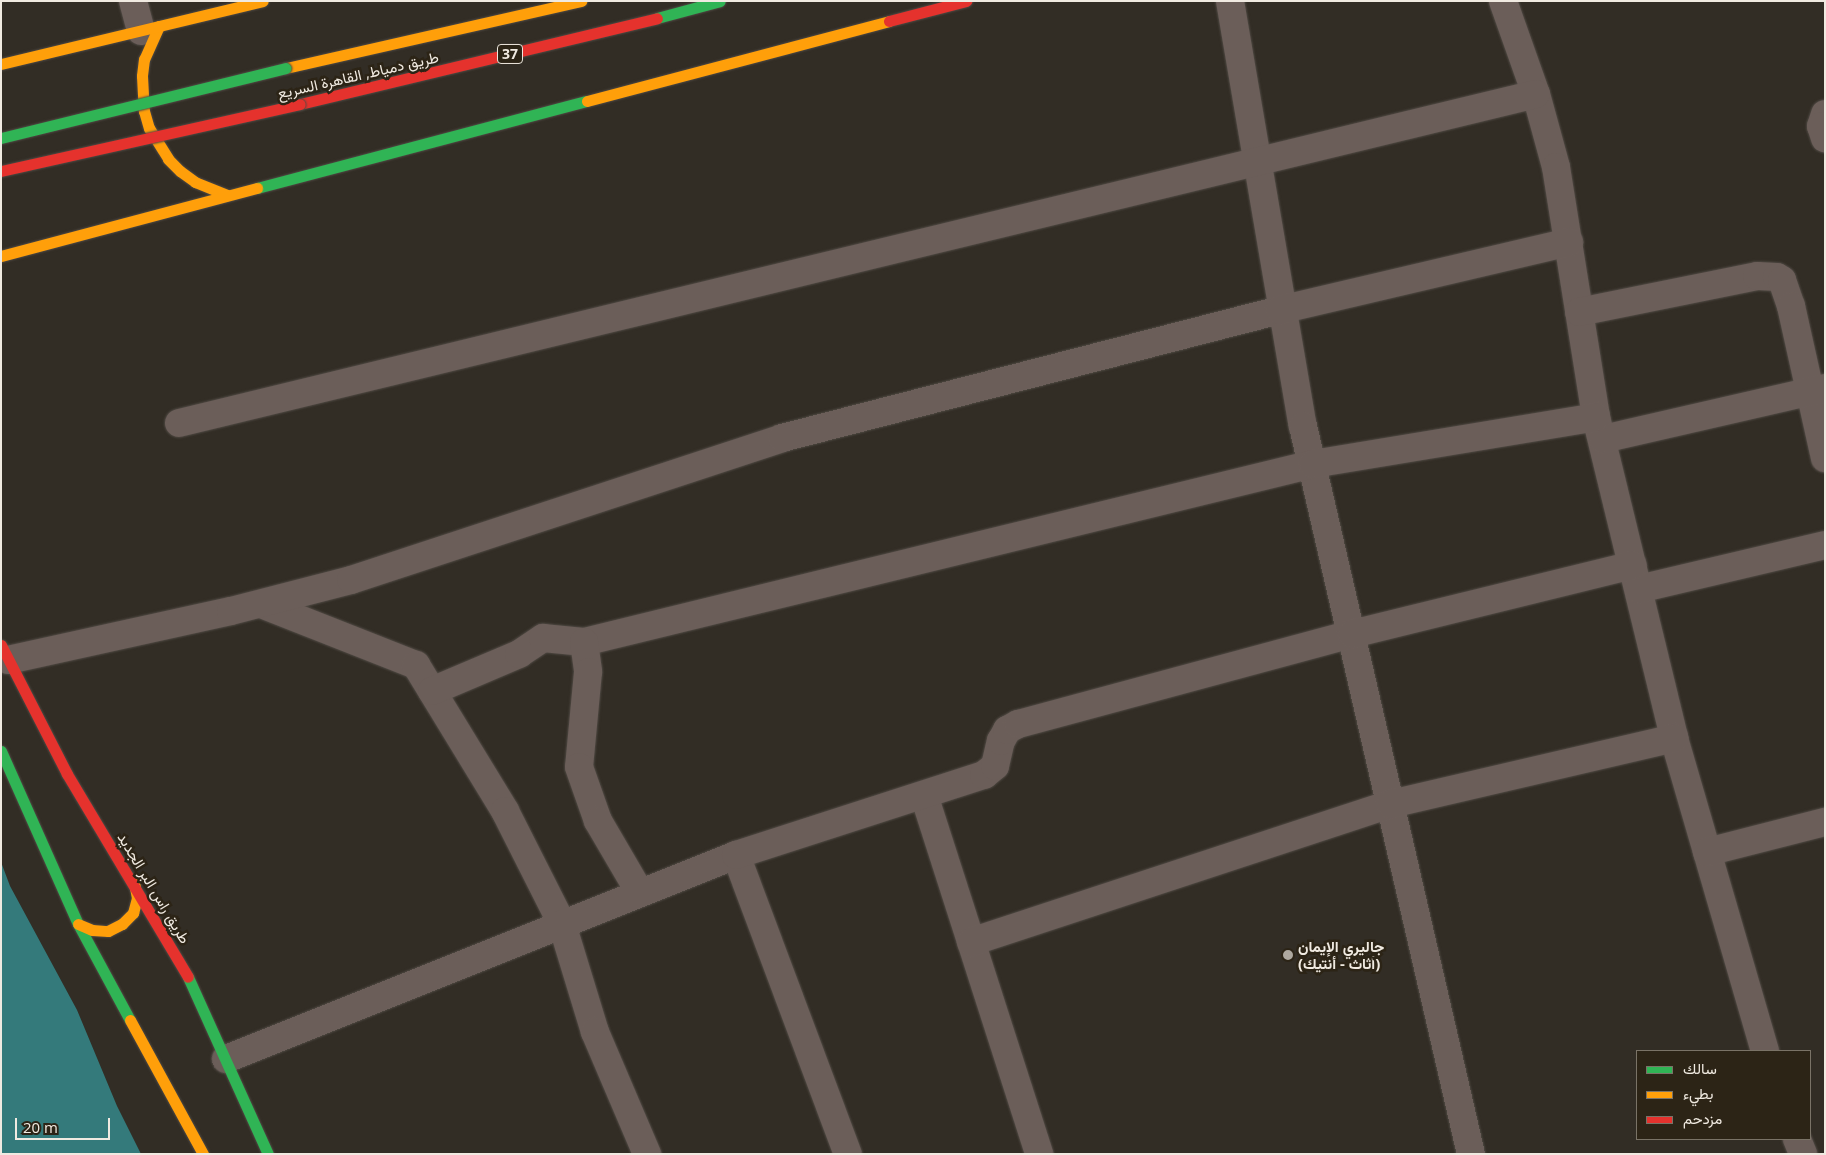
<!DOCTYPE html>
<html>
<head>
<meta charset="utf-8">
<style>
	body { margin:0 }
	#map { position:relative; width:1826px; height:1155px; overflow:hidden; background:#322d25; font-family:"Open Sans",Vazirmatn,sans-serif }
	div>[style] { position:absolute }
	.water>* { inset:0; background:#347a7b }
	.roads { filter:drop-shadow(0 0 1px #504a44) drop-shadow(0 0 1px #504a44) }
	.street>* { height:28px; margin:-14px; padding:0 14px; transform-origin:14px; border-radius:14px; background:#6b5e59 }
	.fast>* { height:11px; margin:-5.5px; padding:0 5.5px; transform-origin:5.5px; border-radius:5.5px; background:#30b455 }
	.slow>* { height:11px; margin:-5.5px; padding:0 5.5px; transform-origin:5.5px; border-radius:5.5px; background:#ff9f0a }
	.jam>* { height:11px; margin:-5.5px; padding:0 5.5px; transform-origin:5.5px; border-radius:5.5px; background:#e5322d }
	.bridges { filter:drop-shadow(0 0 1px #504a44) drop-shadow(0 0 1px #504a44) }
	.fast-bridge>* { height:11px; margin:-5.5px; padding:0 5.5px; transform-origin:5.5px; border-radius:5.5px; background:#30b455 }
	.jam-bridge>* { height:11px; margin:-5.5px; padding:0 5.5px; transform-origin:5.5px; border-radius:5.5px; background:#e5322d }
	.dots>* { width:14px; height:14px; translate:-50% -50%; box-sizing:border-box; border:2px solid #2c2416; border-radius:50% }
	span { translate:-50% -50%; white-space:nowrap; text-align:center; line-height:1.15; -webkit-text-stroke:5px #2c2416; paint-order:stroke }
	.shield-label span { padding:1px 4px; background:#2c2416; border:1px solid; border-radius:4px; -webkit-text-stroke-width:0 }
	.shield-label { font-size:14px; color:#f0eae1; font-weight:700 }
	.street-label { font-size:15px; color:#f0eae1 }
	.poi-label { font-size:15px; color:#f0eae1; font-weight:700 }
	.left { translate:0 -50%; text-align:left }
	.frame { position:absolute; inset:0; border:2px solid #f0eae1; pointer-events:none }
	.legend { position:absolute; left:1636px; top:1050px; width:175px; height:90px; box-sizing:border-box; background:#2c2416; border:1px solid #7a7367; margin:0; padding:6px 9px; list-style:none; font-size:15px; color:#f0eae1 }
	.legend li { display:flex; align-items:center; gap:10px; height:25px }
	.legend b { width:25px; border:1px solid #7a7367 }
	.scale { position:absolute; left:15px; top:1118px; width:95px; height:22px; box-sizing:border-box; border:2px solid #f0eae1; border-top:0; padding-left:6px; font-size:15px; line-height:18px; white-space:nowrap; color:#f0eae1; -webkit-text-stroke:4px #2c2416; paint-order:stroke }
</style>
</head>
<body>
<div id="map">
	<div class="water">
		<i style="clip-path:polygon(1px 862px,10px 886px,77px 1010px,117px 1106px,141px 1154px,1px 1154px)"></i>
	</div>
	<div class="roads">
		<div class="street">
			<i style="left:133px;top:1px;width:31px;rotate:75deg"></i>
			<i style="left:1230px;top:1px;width:431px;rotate:80.3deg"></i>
			<i style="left:1303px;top:426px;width:747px;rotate:77.01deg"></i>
			<i style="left:1503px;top:1px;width:99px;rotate:70.5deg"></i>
			<i style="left:1536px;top:94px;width:76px;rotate:74.7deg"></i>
			<i style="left:1556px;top:167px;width:253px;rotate:80.9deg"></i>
			<i style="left:1596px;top:417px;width:330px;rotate:76.3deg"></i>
			<i style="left:1674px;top:738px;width:326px;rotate:73.8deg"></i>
			<i style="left:1825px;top:114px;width:13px;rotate:108deg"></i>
			<i style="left:1821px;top:126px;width:13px;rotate:72deg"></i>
			<i style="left:1579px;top:312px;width:182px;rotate:-11.4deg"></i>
			<i style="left:1757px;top:276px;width:20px;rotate:3deg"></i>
			<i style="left:1777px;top:277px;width:6px;rotate:31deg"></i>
			<i style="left:1782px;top:280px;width:28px;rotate:71deg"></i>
			<i style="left:1791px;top:306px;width:156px;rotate:77.4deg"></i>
			<i style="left:179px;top:423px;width:1396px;rotate:-13.63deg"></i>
			<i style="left:1603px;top:439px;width:228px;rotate:-12.9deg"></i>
			<i style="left:1639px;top:589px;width:191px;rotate:-13.3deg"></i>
			<i style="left:261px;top:604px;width:167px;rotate:21.5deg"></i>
			<i style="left:416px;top:665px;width:171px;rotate:58.6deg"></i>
			<i style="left:505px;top:811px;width:127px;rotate:63.2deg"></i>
			<i style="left:562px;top:924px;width:113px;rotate:73deg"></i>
			<i style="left:595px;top:1032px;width:133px;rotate:66.9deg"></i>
			<i style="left:584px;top:642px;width:750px;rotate:-13.72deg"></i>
			<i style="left:1313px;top:464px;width:287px;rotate:-9.4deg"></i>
			<i style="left:8px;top:660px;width:228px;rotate:-12.4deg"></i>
			<i style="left:231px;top:611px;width:124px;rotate:-14.5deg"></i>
			<i style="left:351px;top:580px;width:454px;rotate:-18.2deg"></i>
			<i style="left:782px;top:438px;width:514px;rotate:-14.41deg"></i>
			<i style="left:1280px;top:310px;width:297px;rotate:-13.2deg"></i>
			<i style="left:432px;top:691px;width:95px;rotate:-23deg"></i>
			<i style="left:519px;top:654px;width:29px;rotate:-34deg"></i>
			<i style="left:543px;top:638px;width:41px;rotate:5.6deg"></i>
			<i style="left:584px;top:642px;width:30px;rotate:82deg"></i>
			<i style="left:588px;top:672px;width:95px;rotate:95.4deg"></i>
			<i style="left:579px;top:767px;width:57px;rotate:70.6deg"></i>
			<i style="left:598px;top:821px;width:83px;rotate:59.7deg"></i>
			<i style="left:924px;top:795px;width:377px;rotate:72.2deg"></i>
			<i style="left:1707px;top:852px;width:122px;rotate:-14.3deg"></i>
			<i style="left:736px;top:855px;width:319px;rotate:69.5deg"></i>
			<i style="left:971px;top:942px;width:442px;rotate:-18.2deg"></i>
			<i style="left:1391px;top:804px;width:291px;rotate:-13.1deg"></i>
			<i style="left:226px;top:1059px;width:549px;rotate:-21.8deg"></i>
			<i style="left:736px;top:855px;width:261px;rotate:-17.9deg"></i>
			<i style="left:984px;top:775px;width:14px;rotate:-39deg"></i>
			<i style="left:995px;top:766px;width:26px;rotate:-77deg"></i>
			<i style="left:1001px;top:741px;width:13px;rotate:-61deg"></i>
			<i style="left:1007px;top:730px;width:13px;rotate:-29deg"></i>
			<i style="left:1018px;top:724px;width:346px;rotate:-15.1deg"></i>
			<i style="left:1352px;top:634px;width:289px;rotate:-13.8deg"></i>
			<i style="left:1797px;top:1139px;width:16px;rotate:68deg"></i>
		</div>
		<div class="fast">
			<i style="left:657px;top:18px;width:65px;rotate:-15.1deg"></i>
			<i style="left:257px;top:188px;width:341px;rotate:-14.8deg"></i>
			<i style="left:1px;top:751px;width:189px;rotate:66deg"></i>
			<i style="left:78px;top:924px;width:109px;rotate:61.6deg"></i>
			<i style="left:188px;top:977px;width:194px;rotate:65.7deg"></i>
		</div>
		<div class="slow">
			<i style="left:159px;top:26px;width:36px;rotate:114deg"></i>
			<i style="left:144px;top:59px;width:17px;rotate:97deg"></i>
			<i style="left:142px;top:76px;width:35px;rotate:87deg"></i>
			<i style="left:144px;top:111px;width:18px;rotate:74deg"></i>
			<i style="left:149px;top:128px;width:36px;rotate:58deg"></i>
			<i style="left:168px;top:159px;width:17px;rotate:45deg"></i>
			<i style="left:180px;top:171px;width:19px;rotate:36deg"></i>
			<i style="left:195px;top:182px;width:35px;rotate:22deg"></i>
			<i style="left:1px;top:64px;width:269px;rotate:-13.5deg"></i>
			<i style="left:286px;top:68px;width:303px;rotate:-12.8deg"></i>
			<i style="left:587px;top:101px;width:312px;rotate:-14.8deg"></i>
			<i style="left:1px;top:256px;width:265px;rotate:-14.9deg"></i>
			<i style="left:78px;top:924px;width:15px;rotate:23deg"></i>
			<i style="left:92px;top:930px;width:16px;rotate:4deg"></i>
			<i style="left:108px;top:931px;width:16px;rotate:-27deg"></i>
			<i style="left:122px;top:924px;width:16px;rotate:-45deg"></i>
			<i style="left:133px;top:913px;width:16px;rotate:-75deg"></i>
			<i style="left:137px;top:898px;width:15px;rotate:-101deg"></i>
			<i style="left:130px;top:1020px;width:153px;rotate:61.4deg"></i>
		</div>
		<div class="jam">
			<i style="left:889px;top:21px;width:80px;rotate:-14.6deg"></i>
			<i style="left:300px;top:104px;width:367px;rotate:-13.5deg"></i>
			<i style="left:1px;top:645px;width:145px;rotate:62.9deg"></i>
			<i style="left:67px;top:774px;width:236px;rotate:59.2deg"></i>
		</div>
	</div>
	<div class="bridges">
		<div class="fast-bridge">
			<i style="left:1px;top:138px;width:293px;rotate:-13.8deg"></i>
		</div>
		<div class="jam-bridge">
			<i style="left:1px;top:171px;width:306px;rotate:-12.6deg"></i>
		</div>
	</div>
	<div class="dots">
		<i style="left:1288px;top:955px;background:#aea89f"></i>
	</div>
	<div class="shield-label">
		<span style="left:510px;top:54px">37</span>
	</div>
	<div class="street-label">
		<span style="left:358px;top:75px;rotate:-13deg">طريق دمياط, القاهرة السريع</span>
		<span style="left:154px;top:888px;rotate:59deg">طريق راس البر الجديد</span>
	</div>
	<div class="poi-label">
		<span class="left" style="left:1298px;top:955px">جاليري الإيمان<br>(أثاث - أنتيك)</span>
	</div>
	<div class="frame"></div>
	<ul class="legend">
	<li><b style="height:6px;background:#30b455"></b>سالك</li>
	<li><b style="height:6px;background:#ff9f0a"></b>بطيء</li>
	<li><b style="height:6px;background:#e5322d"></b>مزدحم</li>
	</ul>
	<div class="scale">20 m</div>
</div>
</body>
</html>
